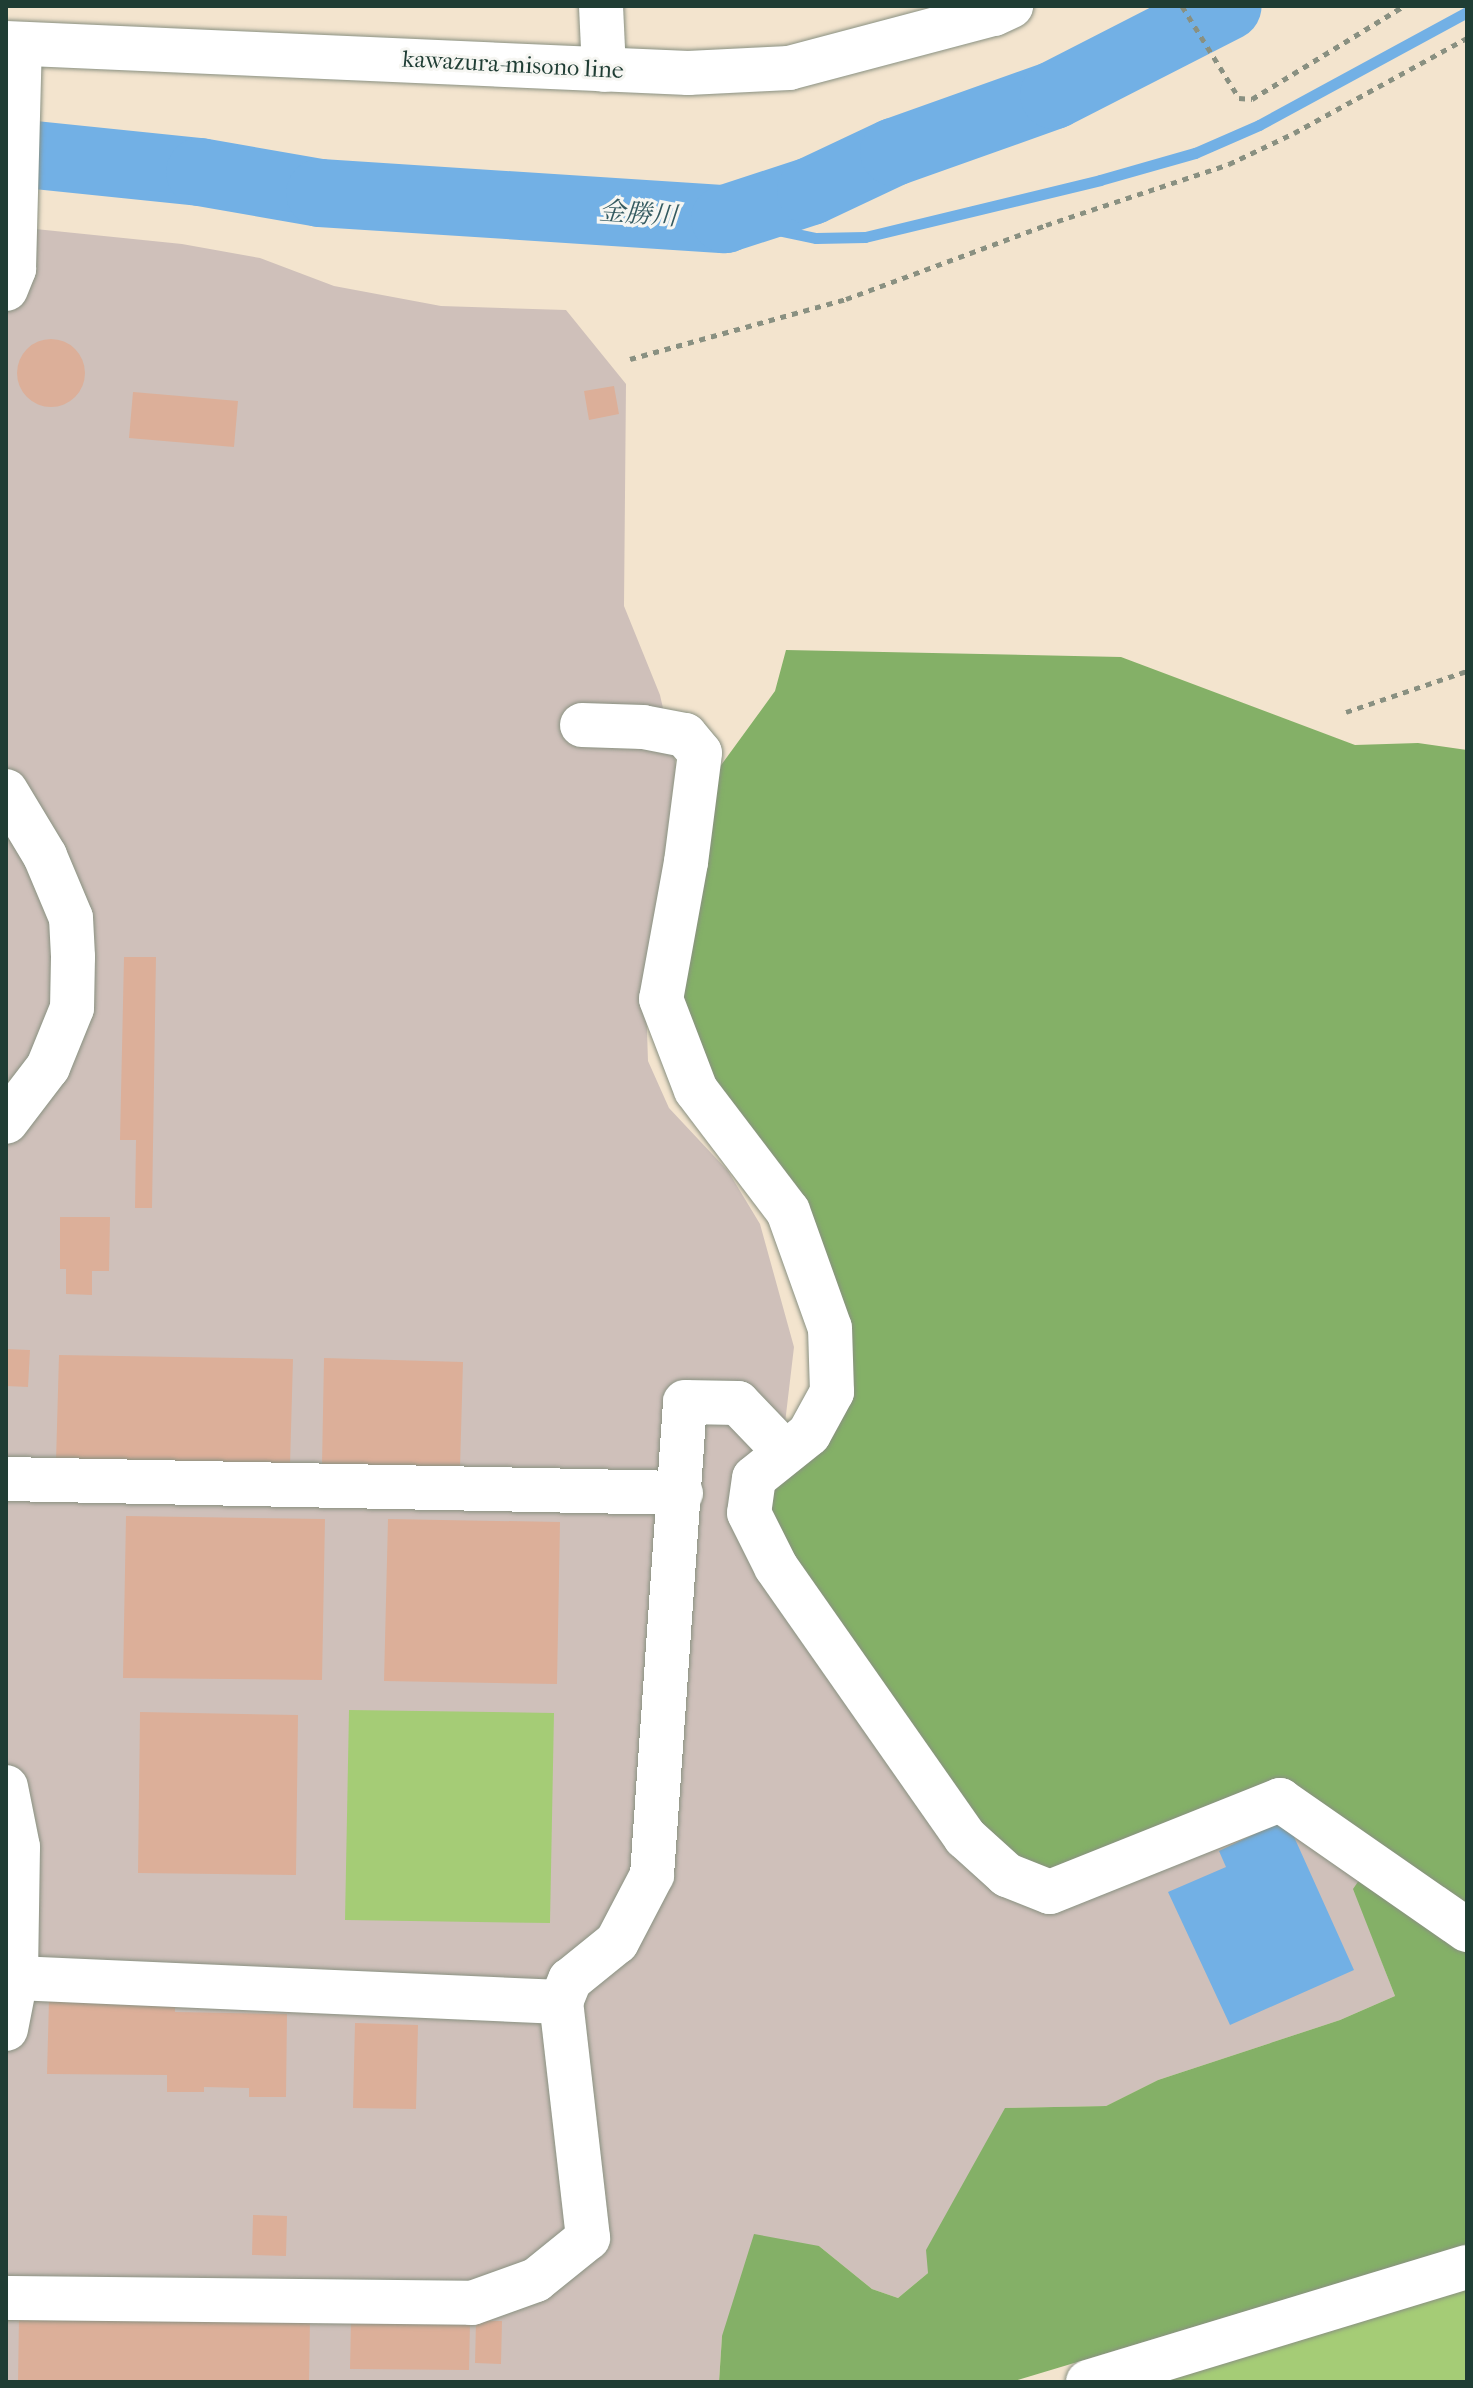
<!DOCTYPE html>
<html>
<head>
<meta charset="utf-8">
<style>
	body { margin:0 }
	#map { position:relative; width:1473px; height:2388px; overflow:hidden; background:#f3e4ce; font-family:"IM FELL French Canon","Noto Serif JP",serif }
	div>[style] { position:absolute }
	.industrial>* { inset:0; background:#cfc0ba }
	.green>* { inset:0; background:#a5cc76 }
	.forest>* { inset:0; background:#84b067 }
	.water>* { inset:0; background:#72b0e5 }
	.stream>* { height:11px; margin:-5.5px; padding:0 5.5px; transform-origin:5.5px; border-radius:5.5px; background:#72b0e5 }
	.river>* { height:68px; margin:-34px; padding:0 34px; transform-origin:34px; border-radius:34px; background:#72b0e5 }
	.building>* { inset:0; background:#dcaf99 }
	.round { border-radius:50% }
	.path>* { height:5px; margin-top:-2.5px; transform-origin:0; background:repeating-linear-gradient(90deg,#899081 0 6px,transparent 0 12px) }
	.roads { filter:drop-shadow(0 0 2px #899081) drop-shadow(0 0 2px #899081) }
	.minor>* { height:44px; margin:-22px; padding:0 22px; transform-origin:22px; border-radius:22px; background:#fff }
	.major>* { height:44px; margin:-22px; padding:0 22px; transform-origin:22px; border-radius:22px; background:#fff }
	span { translate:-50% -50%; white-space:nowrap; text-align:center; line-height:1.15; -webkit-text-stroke:6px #f6f6f2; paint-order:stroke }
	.street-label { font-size:24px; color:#1f3d34 }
	.water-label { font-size:26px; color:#345a60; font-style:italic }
	.frame { position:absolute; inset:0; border:8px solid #1f3d34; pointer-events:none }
</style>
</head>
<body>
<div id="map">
	<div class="industrial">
		<i style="clip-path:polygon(6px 226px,182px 244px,260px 258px,334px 286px,441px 306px,566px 310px,626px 384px,624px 606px,660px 695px,676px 765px,646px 1000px,648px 1061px,669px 1108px,728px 1171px,760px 1224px,794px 1347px,785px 1423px,1379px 1854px,1354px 1889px,1395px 1996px,1340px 2020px,1158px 2080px,1106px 2106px,1006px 2108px,928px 2273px,898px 2298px,872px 2289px,819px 2246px,722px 2336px,719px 2382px,6px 2382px)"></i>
	</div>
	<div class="green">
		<i style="clip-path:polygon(349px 1710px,554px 1713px,550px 1923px,345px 1920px)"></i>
		<i style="clip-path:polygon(1467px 2288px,1467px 2382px,1162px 2382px)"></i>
	</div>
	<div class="forest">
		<i style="clip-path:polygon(786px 650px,1121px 657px,1355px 745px,1418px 743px,1467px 750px,1467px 1915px,1276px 1781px,1047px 1875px,1003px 1856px,781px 1560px,762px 1499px,801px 1458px,839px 1315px,705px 1084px,676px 990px,711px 779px,775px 691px)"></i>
		<i style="clip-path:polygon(1362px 1876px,1467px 1951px,1467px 2245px,1011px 2382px,719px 2382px,722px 2336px,754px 2234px,819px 2246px,872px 2289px,898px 2298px,928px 2273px,926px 2250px,1005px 2108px,1106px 2106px,1158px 2080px,1340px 2020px,1395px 1996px,1353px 1889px)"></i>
	</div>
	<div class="water">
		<i style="clip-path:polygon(1286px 1819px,1354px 1970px,1230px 2025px,1168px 1892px,1226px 1867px,1219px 1851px)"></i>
	</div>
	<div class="stream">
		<i style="left:725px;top:219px;width:93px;rotate:11.8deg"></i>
		<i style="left:816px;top:238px;width:49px;rotate:-1.2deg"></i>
		<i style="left:865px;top:237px;width:242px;rotate:-13.6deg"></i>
		<i style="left:1100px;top:180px;width:99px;rotate:-15.9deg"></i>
		<i style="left:1195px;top:153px;width:70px;rotate:-23.6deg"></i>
		<i style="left:1259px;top:125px;width:237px;rotate:-28.5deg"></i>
	</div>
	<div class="river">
		<i style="left:6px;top:152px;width:195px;rotate:5.9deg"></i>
		<i style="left:200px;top:172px;width:122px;rotate:9.9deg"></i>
		<i style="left:320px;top:193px;width:406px;rotate:3.7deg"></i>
		<i style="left:725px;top:219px;width:90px;rotate:-18deg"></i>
		<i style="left:811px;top:191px;width:92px;rotate:-25.2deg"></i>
		<i style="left:894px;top:152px;width:170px;rotate:-19.6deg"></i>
		<i style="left:1054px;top:95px;width:195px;rotate:-27.1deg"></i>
	</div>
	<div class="building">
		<i class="round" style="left:17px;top:339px;width:68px;height:68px"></i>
		<i style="clip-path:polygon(614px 386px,619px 414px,589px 420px,584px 391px)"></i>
		<i style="clip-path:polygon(133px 392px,238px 401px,234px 447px,129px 438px)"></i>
		<i style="clip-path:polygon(124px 957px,156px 957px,152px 1208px,135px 1208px,136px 1140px,120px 1140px)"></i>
		<i style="clip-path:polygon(60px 1217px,110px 1217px,109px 1271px,92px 1271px,92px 1295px,66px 1294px,66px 1269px,60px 1269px)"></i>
		<i style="clip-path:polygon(6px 1349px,30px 1350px,28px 1387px,6px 1386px)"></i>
		<i style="clip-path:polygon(59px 1355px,293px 1359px,290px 1466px,56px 1461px)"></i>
		<i style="clip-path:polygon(324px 1358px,463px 1362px,460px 1469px,322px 1465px)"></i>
		<i style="clip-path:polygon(126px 1516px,325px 1519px,322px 1680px,123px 1678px)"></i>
		<i style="clip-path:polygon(388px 1519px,560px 1522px,557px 1684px,384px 1681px)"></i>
		<i style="clip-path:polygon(140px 1712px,298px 1715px,296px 1875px,138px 1873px)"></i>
		<i style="clip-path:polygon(49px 2000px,175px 2001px,175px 2012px,287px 2014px,286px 2097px,249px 2097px,249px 2088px,204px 2087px,204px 2092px,167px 2092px,167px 2075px,47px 2074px)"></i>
		<i style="clip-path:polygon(355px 2023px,418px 2025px,416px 2109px,353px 2108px)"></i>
		<i style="clip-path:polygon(253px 2215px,287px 2216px,286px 2256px,252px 2255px)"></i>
		<i style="clip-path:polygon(19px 2315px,310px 2319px,309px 2382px,18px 2382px)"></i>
		<i style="clip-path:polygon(351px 2320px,470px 2322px,469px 2370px,350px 2369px)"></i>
		<i style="clip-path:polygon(476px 2321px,502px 2321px,501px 2364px,475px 2363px)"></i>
	</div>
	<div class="path">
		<i style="left:1182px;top:6px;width:108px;rotate:58.2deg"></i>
		<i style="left:1239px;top:98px;width:13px;rotate:4deg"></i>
		<i style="left:1252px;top:99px;width:178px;rotate:-31.5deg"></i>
		<i style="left:630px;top:359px;width:224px;rotate:-15.5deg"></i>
		<i style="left:846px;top:299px;width:213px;rotate:-20.3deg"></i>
		<i style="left:1046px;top:225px;width:193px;rotate:-18.4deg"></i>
		<i style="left:1229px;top:164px;width:72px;rotate:-25.5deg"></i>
		<i style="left:1294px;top:133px;width:197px;rotate:-28.8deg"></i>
		<i style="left:1346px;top:712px;width:128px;rotate:-18.7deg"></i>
	</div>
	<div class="roads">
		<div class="minor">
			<i style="left:601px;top:6px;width:64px;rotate:87.3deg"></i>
			<i style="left:6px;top:289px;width:22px;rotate:-68deg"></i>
			<i style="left:14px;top:269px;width:225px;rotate:-88.5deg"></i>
			<i style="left:582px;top:725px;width:61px;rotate:1.9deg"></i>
			<i style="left:643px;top:727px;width:43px;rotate:10.8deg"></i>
			<i style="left:685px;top:735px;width:23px;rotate:50deg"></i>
			<i style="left:700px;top:753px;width:110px;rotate:97.3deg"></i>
			<i style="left:686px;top:862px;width:139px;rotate:100.3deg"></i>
			<i style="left:661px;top:999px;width:97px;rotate:69deg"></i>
			<i style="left:696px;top:1090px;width:152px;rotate:52.8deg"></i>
			<i style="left:788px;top:1211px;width:124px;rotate:70.3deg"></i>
			<i style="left:830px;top:1328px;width:64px;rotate:88.2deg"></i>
			<i style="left:832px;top:1392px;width:48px;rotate:118.7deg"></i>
			<i style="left:809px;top:1434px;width:70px;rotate:141.3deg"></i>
			<i style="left:754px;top:1478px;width:35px;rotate:98deg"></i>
			<i style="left:749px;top:1513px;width:60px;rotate:63.4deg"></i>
			<i style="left:776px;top:1567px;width:330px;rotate:55deg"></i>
			<i style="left:965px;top:1837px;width:57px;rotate:42.1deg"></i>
			<i style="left:1007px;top:1875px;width:46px;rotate:21.6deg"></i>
			<i style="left:1050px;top:1892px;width:248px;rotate:-21.8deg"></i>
			<i style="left:1280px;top:1800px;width:228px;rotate:34.8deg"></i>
			<i style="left:6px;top:791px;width:76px;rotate:59deg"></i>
			<i style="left:45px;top:856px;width:67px;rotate:67.2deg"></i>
			<i style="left:71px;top:918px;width:39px;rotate:87deg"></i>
			<i style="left:73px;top:957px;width:51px;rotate:91.1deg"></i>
			<i style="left:72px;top:1008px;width:64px;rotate:112.1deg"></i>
			<i style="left:48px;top:1067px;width:69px;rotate:127.4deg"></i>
			<i style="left:6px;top:1479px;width:675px;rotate:1.19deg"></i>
			<i style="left:6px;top:1787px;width:61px;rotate:78.7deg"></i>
			<i style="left:18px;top:1847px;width:131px;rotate:90.9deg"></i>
			<i style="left:16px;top:1978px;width:52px;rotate:101.1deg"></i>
			<i style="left:16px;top:1978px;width:546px;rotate:2.52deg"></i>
			<i style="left:561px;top:2002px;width:24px;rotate:-68deg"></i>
			<i style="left:570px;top:1980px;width:60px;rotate:-39deg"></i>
			<i style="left:617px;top:1942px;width:76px;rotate:-62.4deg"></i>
			<i style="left:652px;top:1875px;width:474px;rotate:-86deg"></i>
			<i style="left:685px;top:1402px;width:53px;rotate:1.1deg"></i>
			<i style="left:738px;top:1403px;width:66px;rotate:46.2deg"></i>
			<i style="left:6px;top:2298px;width:466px;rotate:0.6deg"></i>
			<i style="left:472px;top:2303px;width:68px;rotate:-19.8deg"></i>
			<i style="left:536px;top:2280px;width:67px;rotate:-38.9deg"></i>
			<i style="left:588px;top:2238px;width:238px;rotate:-96.5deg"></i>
			<i style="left:1088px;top:2382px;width:396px;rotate:-16.9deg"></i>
		</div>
		<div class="major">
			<i style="left:6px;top:43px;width:683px;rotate:2.52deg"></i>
			<i style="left:688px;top:73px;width:101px;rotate:-2.8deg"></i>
			<i style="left:789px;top:68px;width:212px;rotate:-14.8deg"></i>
			<i style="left:994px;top:14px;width:19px;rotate:-25deg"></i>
		</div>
	</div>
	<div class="street-label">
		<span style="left:513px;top:65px;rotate:3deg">kawazura-misono line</span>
	</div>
	<div class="water-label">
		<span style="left:638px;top:214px;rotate:4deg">金勝川</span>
	</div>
	<div class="frame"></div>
</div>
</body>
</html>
